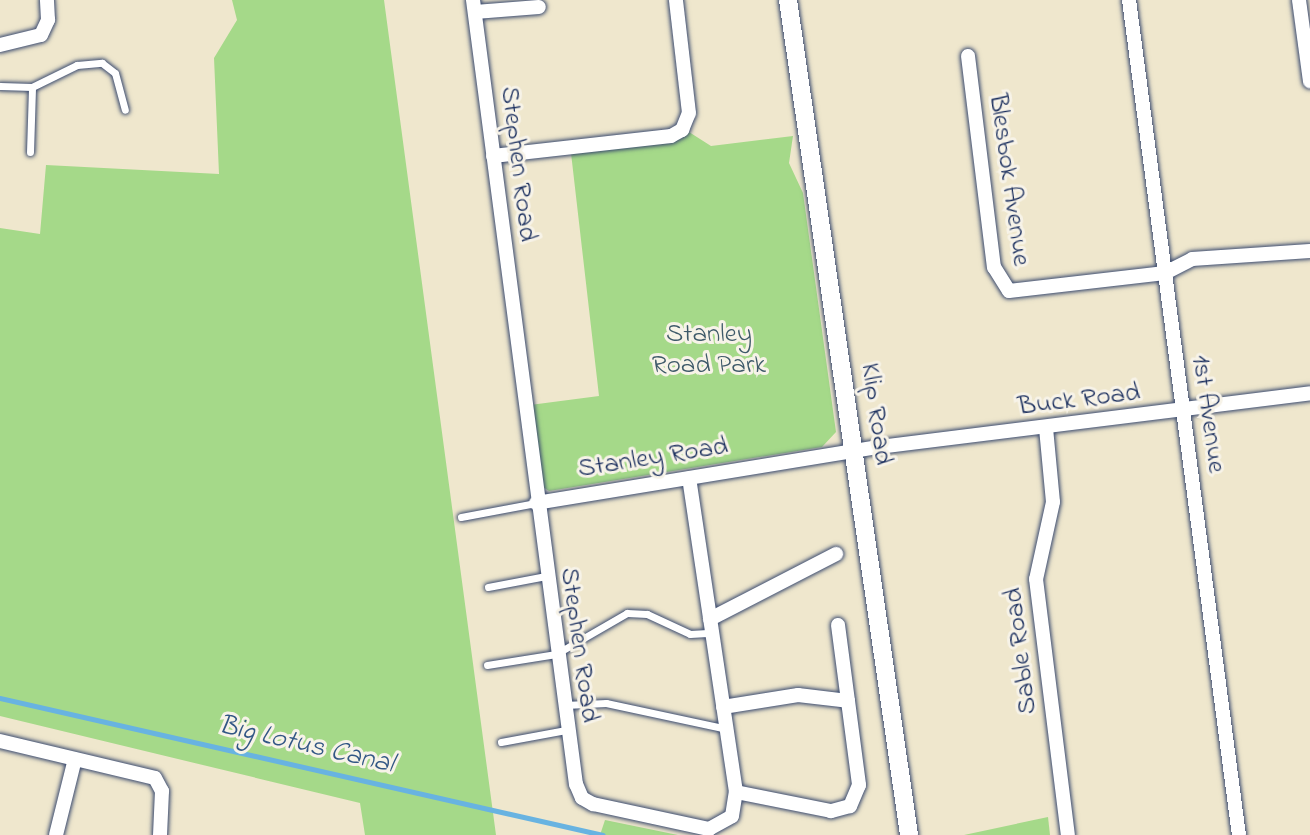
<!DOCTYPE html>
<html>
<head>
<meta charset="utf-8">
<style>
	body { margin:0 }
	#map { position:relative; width:1310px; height:835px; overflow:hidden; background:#efe7cd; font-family:"Indie Flower",sans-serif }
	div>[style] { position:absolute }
	.green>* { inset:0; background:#a5d989 }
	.stream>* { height:4.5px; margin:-2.25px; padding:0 2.25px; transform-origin:2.25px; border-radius:2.25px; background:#68b3e1 }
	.roads { filter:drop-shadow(0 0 2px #3b4b6f) drop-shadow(0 0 2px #3b4b6f) }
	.lane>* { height:7px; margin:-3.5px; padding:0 3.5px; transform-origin:3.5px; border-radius:3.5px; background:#fff }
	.street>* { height:14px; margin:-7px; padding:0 7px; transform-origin:7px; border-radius:7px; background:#fff }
	.secondary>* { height:18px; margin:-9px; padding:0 9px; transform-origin:9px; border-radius:9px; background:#fff }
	span { translate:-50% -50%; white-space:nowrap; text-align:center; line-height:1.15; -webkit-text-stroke:6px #f7f3e8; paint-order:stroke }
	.street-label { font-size:27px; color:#1b2f5e }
	.park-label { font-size:27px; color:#3e5a69 }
	.water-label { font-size:28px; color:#325785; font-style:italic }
</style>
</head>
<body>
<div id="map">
	<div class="green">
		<i style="clip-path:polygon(232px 0,384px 0,496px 835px,365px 835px,360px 803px,0 716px,0 228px,40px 234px,46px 165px,219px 174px,214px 58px,237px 20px)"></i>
		<i style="clip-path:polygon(689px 132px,711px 146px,793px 136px,789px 163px,803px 193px,836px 432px,822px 447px,549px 491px,543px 487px,530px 405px,599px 396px,571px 153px,681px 138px)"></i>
		<i style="clip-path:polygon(1048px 817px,1050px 835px,964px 835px)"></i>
		<i style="clip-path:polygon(605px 820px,678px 835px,600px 835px)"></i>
	</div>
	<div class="stream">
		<i style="left:0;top:698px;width:618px;rotate:12.8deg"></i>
	</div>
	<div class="roads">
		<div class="lane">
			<i style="left:0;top:86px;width:32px;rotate:2deg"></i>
			<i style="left:32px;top:87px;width:50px;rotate:-26.1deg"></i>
			<i style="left:77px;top:65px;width:25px;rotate:-5deg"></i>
			<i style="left:102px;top:63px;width:16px;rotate:38deg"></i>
			<i style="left:115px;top:73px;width:38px;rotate:75deg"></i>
			<i style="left:30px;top:152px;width:65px;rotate:-88.2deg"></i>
			<i style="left:461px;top:517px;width:76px;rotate:-10.6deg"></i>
			<i style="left:488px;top:587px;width:59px;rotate:-10.7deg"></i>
			<i style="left:487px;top:665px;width:70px;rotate:-9.1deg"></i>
			<i style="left:556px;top:654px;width:82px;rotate:-30deg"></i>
			<i style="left:627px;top:613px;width:20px;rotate:3deg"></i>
			<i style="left:647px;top:614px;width:47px;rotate:24.9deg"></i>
			<i style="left:690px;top:634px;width:22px;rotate:-3deg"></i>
			<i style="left:565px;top:705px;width:41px;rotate:-2.8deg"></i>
			<i style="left:606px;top:703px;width:124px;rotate:12.1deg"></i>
			<i style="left:501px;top:742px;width:66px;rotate:-10.5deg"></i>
		</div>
		<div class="street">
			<i style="left:473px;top:0;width:791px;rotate:82.52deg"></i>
			<i style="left:576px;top:784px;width:15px;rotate:67deg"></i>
			<i style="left:582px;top:798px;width:13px;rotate:29deg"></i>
			<i style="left:593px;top:804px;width:119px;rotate:12.2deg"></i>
			<i style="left:709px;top:829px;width:26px;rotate:-29deg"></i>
			<i style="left:732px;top:816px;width:24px;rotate:-81deg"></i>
			<i style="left:736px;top:792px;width:317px;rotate:-98.5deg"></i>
			<i style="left:1129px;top:0;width:842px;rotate:82.5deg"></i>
			<i style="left:1299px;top:0;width:82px;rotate:82.3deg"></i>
			<i style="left:475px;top:12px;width:64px;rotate:-4.5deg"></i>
			<i style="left:0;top:45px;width:42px;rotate:-13.7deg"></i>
			<i style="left:41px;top:35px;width:17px;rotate:-65deg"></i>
			<i style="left:48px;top:20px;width:20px;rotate:-93deg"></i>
			<i style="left:968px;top:56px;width:213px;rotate:83deg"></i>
			<i style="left:994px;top:267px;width:28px;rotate:58deg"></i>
			<i style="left:1009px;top:291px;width:157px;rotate:-6.6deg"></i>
			<i style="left:1165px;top:273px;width:30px;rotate:-27deg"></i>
			<i style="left:1192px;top:259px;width:118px;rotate:-3.9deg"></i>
			<i style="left:493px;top:156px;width:179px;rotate:-6.4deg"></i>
			<i style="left:671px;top:136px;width:13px;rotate:-29deg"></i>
			<i style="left:682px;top:130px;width:18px;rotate:-68deg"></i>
			<i style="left:689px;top:113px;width:114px;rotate:-96.6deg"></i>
			<i style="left:1046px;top:428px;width:74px;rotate:84.6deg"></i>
			<i style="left:1053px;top:502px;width:79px;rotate:102.4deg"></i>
			<i style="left:1036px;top:579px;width:258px;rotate:82.9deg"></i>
			<i style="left:536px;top:503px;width:348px;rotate:-9.3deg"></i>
			<i style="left:879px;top:447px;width:434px;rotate:-7.1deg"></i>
			<i style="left:710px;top:619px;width:142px;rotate:-27.3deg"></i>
			<i style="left:838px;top:625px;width:77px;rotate:82.5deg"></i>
			<i style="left:723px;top:707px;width:76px;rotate:-9.1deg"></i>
			<i style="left:798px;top:695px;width:50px;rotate:6.8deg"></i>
			<i style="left:848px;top:701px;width:85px;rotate:82.5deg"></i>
			<i style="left:859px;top:785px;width:23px;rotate:113deg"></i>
			<i style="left:850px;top:806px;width:20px;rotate:165deg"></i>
			<i style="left:831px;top:811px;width:97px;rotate:-168.7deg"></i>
			<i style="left:0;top:741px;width:159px;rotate:13.4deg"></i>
			<i style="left:155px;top:778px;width:15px;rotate:62deg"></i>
			<i style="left:162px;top:791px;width:44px;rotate:92.6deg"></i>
			<i style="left:56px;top:835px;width:78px;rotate:-76deg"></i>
		</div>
		<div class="secondary">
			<i style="left:788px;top:0;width:844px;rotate:81.75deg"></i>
		</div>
	</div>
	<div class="street-label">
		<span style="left:518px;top:164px;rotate:83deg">Stephen Road</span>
		<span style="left:1009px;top:180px;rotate:82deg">Blesbok Avenue</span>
		<span style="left:1079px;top:400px;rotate:-7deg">Buck Road</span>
		<span style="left:876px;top:414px;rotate:82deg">Klip Road</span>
		<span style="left:1208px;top:414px;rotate:82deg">1st Avenue</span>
		<span style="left:653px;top:458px;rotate:-9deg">Stanley Road</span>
		<span style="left:579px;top:645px;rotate:82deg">Stephen Road</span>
		<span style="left:1021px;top:651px;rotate:-97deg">Sable Road</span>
	</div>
	<div class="park-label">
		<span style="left:709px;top:350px">Stanley<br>Road Park</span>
	</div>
	<div class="water-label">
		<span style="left:306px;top:746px;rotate:13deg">Big Lotus Canal</span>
	</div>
</div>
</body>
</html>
